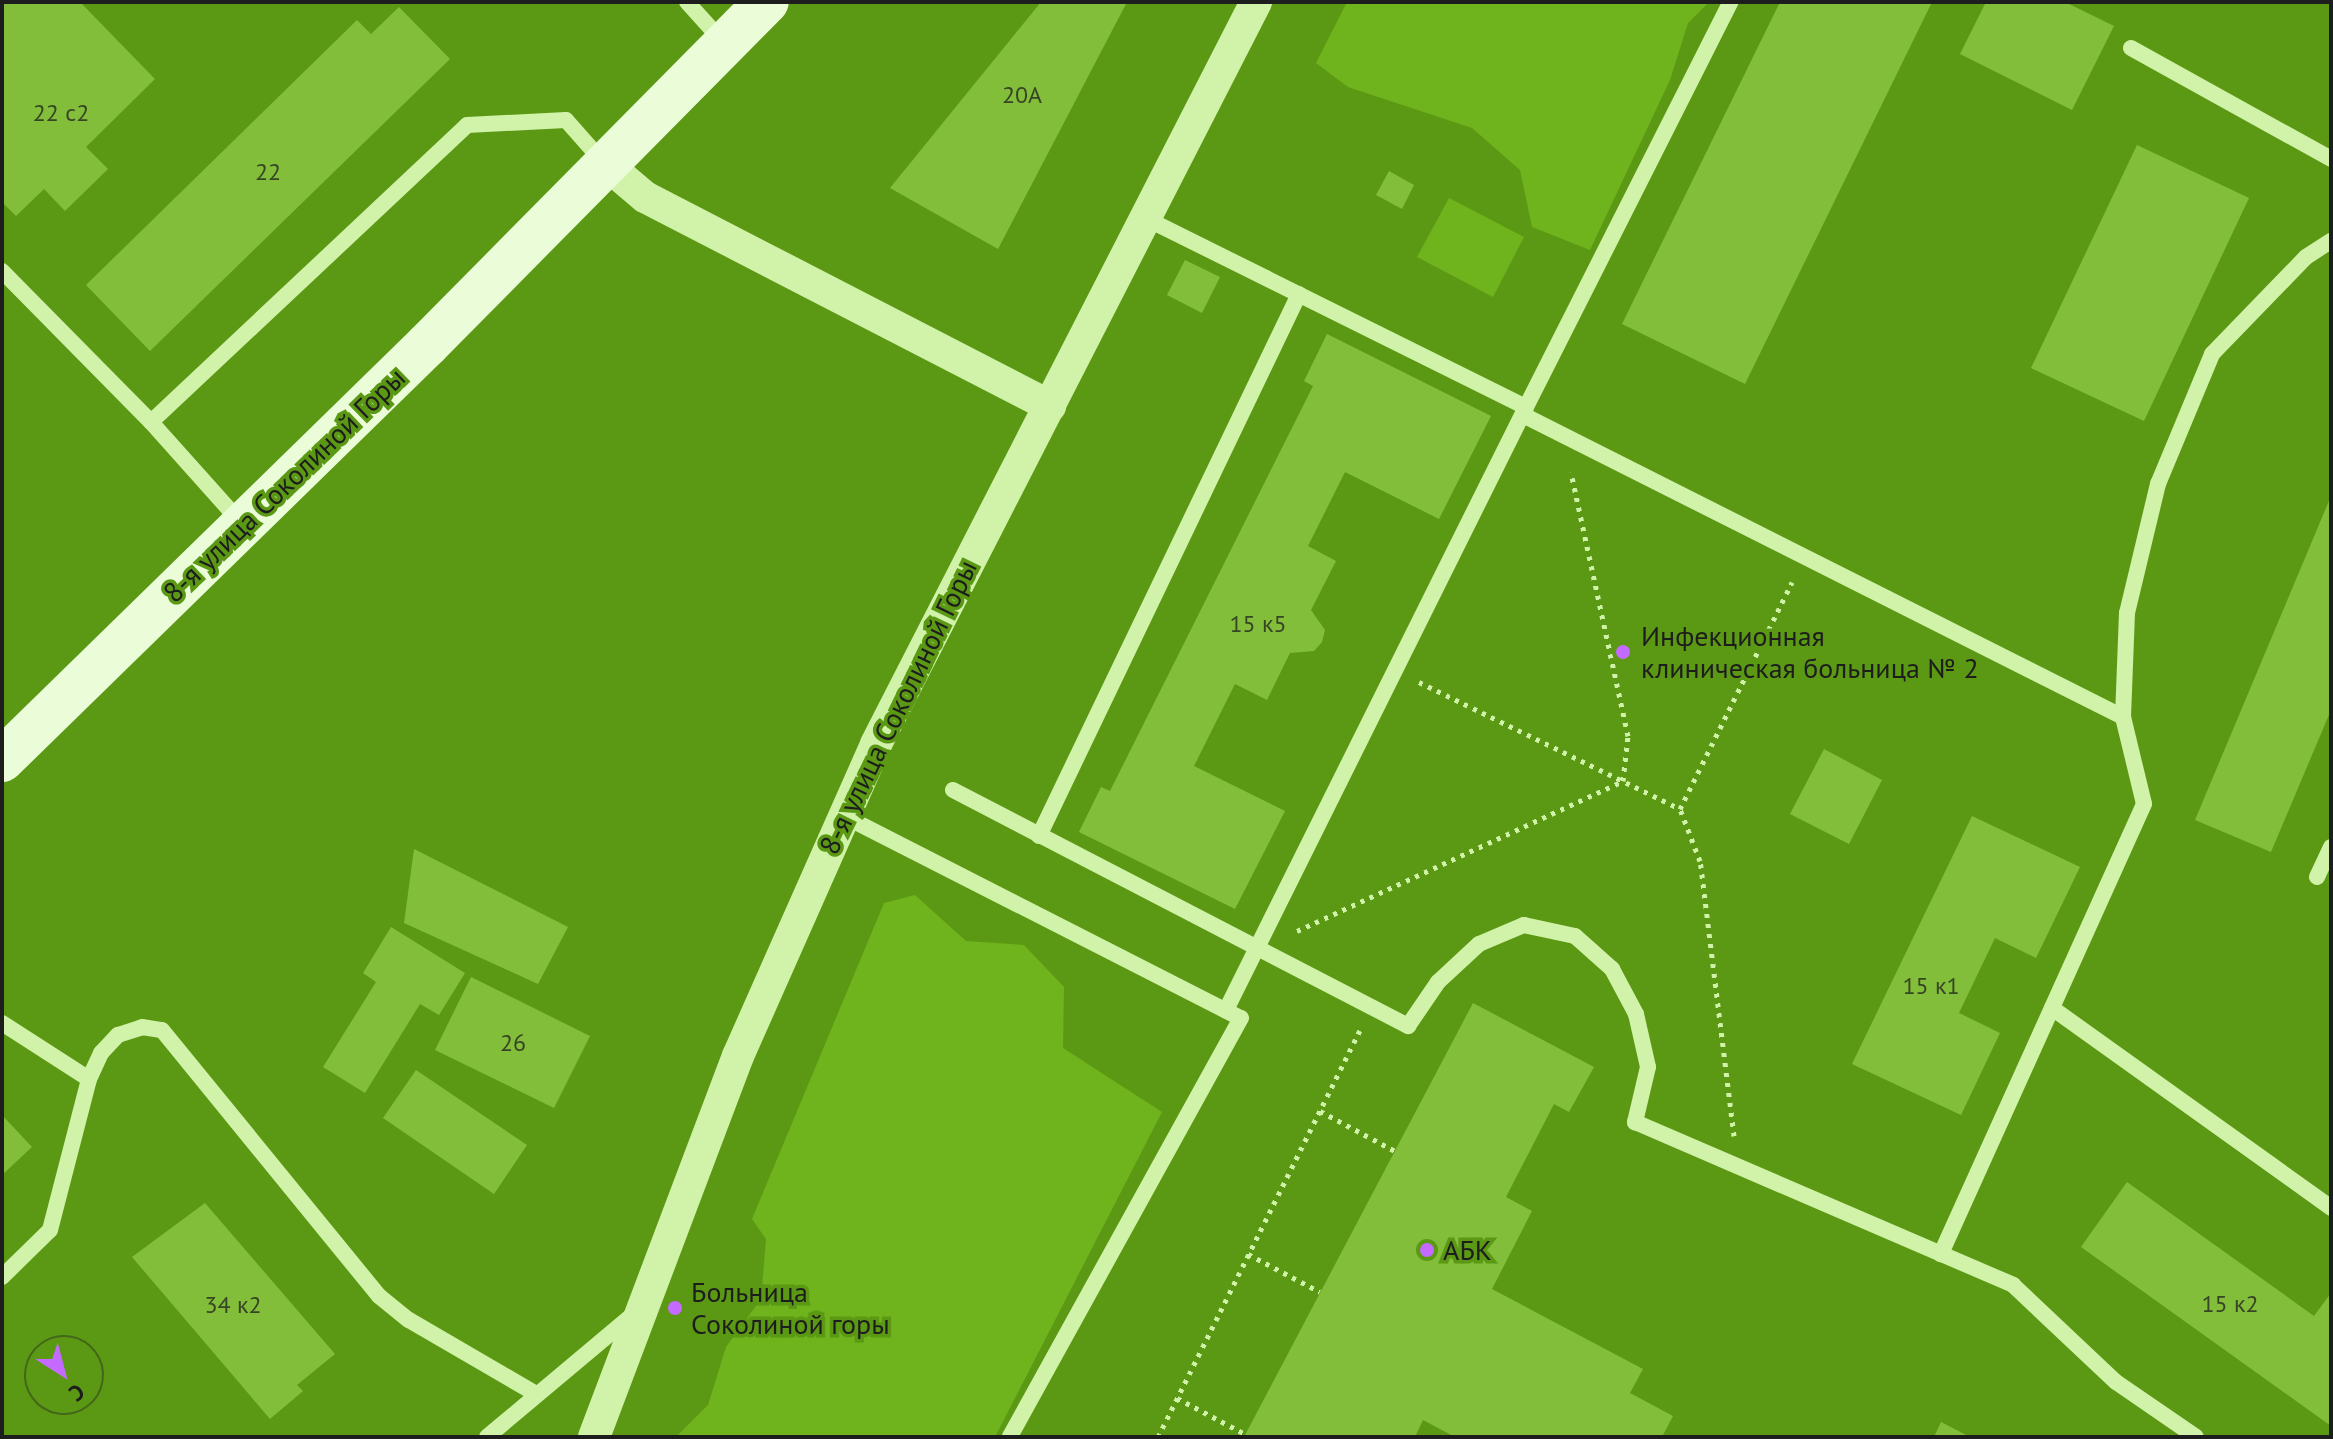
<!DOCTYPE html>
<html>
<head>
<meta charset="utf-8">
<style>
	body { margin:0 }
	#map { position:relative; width:2333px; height:1439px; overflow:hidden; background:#5b9915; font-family:"PT Sans",sans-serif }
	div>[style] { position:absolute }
	.green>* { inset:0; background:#6fb31d }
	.building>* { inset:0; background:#82be3a }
	.path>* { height:5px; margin-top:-2.5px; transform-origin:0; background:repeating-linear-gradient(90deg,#d1f2a9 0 4px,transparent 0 10px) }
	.lane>* { height:16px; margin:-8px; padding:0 8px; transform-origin:8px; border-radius:8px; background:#d1f2a9 }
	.street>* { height:32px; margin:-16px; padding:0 16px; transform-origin:16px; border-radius:16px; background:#d1f2a9 }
	.secondary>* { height:44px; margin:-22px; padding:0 22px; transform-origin:22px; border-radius:22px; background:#ebfcd8 }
	.dots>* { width:22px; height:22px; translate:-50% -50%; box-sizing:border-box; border:4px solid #5b9915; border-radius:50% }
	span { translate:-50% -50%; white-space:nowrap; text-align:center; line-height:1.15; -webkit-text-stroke:7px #5b9915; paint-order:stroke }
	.number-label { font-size:24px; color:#364524 }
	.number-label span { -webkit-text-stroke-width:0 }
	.street-label { font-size:28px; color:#1d1d1d }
	.poi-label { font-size:28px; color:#1d1d1d }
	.left { translate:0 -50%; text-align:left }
	.frame { position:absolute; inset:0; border:4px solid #1d1d1d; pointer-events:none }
	.north { position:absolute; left:24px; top:1335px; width:80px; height:80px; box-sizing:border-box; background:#5b9915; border:2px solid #426718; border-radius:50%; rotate:144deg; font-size:22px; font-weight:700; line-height:32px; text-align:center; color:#1d1d1d }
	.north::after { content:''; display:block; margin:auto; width:28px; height:36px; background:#c56aff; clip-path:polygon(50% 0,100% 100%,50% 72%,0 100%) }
</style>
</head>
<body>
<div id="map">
	<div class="green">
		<i style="clip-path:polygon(1347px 2px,1709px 2px,1688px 23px,1670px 80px,1590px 250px,1532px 227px,1520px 170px,1472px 128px,1348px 87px,1316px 63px)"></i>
		<i style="clip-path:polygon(1449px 198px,1524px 237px,1493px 297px,1417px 257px)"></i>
		<i style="clip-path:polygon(915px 895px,966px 941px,1024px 945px,1064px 987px,1063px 1048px,1162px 1112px,995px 1437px,676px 1437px,708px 1405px,726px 1347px,761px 1299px,766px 1239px,752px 1219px,884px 903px)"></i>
	</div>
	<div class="building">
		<i style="clip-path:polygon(2px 2px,80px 2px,155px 79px,86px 147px,108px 169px,65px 211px,44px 189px,16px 216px,2px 202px)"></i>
		<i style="clip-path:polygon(1041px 2px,1127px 2px,998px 249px,890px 188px)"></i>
		<i style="clip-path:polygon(1780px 2px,1932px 2px,1745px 384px,1622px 324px)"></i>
		<i style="clip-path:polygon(1986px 2px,2065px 2px,2114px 26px,2072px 110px,1960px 54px)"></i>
		<i style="clip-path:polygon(399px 7px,450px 59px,150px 351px,86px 285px,357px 20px,371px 34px)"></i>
		<i style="clip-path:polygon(2137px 145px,2249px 198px,2144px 421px,2031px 368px)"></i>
		<i style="clip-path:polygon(1389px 171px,1414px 185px,1402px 209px,1376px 195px)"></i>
		<i style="clip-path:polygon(1185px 260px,1220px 277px,1202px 313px,1167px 295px)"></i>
		<i style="clip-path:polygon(1327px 334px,1491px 416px,1439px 519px,1345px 472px,1308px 546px,1336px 561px,1311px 610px,1325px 630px,1322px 642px,1314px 651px,1290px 653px,1267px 700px,1235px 684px,1194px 766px,1285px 811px,1235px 909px,1079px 832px,1101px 787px,1110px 791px,1313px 386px,1304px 381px)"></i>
		<i style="clip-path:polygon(2331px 496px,2331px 710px,2271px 852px,2195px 820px)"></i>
		<i style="clip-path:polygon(1824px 749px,1882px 780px,1849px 844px,1790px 814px)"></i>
		<i style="clip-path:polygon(1972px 816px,2080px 867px,2036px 958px,1995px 938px,1959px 1013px,2000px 1033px,1961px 1115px,1852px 1064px)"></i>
		<i style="clip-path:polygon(414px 849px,568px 927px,538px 984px,404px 923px)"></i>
		<i style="clip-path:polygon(391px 927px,465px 973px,439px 1015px,420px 1004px,365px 1093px,323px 1067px,376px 982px,363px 973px)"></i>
		<i style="clip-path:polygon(471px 977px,590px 1036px,554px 1108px,435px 1050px)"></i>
		<i style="clip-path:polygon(1473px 1003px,1594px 1067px,1569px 1112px,1554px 1104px,1506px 1197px,1532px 1211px,1492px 1289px,1643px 1369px,1630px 1393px,1673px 1416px,1662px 1437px,1455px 1437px,1423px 1420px,1415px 1437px,1244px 1437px)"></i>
		<i style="clip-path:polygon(416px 1070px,527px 1145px,494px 1194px,383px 1118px)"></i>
		<i style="clip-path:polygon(2px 1115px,32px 1147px,2px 1175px)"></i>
		<i style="clip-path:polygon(2127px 1182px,2314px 1316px,2331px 1293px,2331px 1426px,2081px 1247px)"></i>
		<i style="clip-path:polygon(205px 1203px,335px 1354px,297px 1385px,303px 1391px,270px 1419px,132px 1257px)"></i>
		<i style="clip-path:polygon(1941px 1422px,1970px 1437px,1934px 1437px)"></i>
	</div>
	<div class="path">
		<i style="left:1419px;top:682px;width:290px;rotate:25.9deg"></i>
		<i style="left:1297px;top:931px;width:359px;rotate:-24.7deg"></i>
		<i style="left:1623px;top:781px;width:45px;rotate:-83.7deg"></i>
		<i style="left:1628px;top:736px;width:270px;rotate:-102.2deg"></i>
		<i style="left:1320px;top:1111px;width:85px;rotate:28.1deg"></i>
		<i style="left:1734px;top:1136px;width:277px;rotate:-97deg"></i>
		<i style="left:1700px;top:861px;width:56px;rotate:-111deg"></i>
		<i style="left:1680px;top:809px;width:253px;rotate:-63.7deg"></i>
		<i style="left:1248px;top:1254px;width:81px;rotate:27.8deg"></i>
		<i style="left:1177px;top:1398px;width:77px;rotate:27.9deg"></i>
		<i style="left:1158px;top:1437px;width:454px;rotate:-63.6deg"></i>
	</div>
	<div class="lane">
		<i style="left:687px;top:2px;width:55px;rotate:47.9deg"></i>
		<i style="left:2131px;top:48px;width:229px;rotate:29deg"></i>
		<i style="left:1147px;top:219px;width:423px;rotate:26.4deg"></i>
		<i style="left:1526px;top:407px;width:674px;rotate:116.45deg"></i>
		<i style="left:2px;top:271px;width:212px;rotate:45.4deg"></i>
		<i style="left:151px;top:422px;width:138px;rotate:48.2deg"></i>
		<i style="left:1526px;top:407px;width:454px;rotate:-63.2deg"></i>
		<i style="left:1523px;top:415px;width:672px;rotate:26.72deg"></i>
		<i style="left:2123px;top:717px;width:89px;rotate:76.4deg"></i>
		<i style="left:2144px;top:804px;width:494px;rotate:114.3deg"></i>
		<i style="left:151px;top:422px;width:434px;rotate:-43.2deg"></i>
		<i style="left:467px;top:125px;width:99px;rotate:-2.9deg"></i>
		<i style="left:566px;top:120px;width:57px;rotate:48.5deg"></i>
		<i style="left:2123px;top:717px;width:104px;rotate:-87.8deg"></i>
		<i style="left:2127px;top:613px;width:133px;rotate:-76.5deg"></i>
		<i style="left:2158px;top:484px;width:141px;rotate:-67.4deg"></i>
		<i style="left:2212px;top:354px;width:135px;rotate:-45.9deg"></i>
		<i style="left:2306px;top:257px;width:30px;rotate:-33deg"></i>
		<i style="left:953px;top:790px;width:513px;rotate:27.41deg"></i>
		<i style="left:1408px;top:1026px;width:53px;rotate:-55.7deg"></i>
		<i style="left:1438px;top:982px;width:56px;rotate:-42.8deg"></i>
		<i style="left:1479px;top:944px;width:49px;rotate:-22.9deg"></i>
		<i style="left:1524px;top:925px;width:52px;rotate:12.2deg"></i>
		<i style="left:1575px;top:936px;width:50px;rotate:41.7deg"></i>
		<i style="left:1612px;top:969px;width:51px;rotate:61.9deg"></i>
		<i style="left:1636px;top:1014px;width:54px;rotate:77.2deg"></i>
		<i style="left:1648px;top:1067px;width:57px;rotate:103.3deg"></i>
		<i style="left:1635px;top:1122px;width:412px;rotate:23.3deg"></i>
		<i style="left:2013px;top:1285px;width:141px;rotate:43.3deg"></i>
		<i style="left:2116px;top:1382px;width:97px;rotate:34.5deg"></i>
		<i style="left:844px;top:816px;width:445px;rotate:27deg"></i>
		<i style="left:1241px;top:1018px;width:478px;rotate:118.9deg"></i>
		<i style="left:1039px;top:836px;width:601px;rotate:-64.37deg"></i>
		<i style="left:2317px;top:877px;width:33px;rotate:-65deg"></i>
		<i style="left:2052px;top:1008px;width:343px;rotate:35.6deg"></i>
		<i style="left:2px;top:1023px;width:103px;rotate:32.8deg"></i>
		<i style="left:2px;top:1277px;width:67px;rotate:-44.4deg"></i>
		<i style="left:50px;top:1230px;width:156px;rotate:-75.5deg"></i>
		<i style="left:89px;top:1079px;width:29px;rotate:-65deg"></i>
		<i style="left:101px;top:1053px;width:25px;rotate:-47deg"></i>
		<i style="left:118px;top:1035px;width:25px;rotate:-18deg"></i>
		<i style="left:142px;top:1027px;width:20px;rotate:9deg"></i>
		<i style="left:162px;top:1030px;width:343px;rotate:50.8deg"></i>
		<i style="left:379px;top:1296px;width:38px;rotate:39deg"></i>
		<i style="left:409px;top:1320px;width:147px;rotate:30.2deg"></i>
		<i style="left:487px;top:1437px;width:188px;rotate:-40deg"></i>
	</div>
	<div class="street">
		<i style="left:606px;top:164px;width:51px;rotate:40.2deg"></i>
		<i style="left:645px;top:197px;width:456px;rotate:27.3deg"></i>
		<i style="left:594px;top:1437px;width:407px;rotate:-69.3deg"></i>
		<i style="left:738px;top:1056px;width:341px;rotate:-66.1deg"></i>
		<i style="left:876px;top:744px;width:834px;rotate:-62.88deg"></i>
	</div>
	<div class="secondary">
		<i style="left:2px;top:760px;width:594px;rotate:-44.32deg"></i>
		<i style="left:427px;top:345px;width:483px;rotate:-45.3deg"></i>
	</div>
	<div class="dots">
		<i style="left:1623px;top:652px;background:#c56aff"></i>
		<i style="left:1427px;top:1250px;background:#c56aff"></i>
		<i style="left:675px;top:1308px;background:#c56aff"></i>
	</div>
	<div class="number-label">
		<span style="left:1022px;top:95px">20А</span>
		<span style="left:61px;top:113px">22 с2</span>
		<span style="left:268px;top:172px">22</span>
		<span style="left:1258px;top:624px">15 к5</span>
		<span style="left:1931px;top:986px">15 к1</span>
		<span style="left:513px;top:1043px">26</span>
		<span style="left:2230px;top:1304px">15 к2</span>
		<span style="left:233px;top:1305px">34 к2</span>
	</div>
	<div class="street-label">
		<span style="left:284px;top:485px;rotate:-44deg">8-я улица Соколиной Горы</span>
		<span style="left:898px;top:707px;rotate:-64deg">8-я улица Соколиной Горы</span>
	</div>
	<div class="poi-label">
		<span class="left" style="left:1641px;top:652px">Инфекционная<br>клиническая больница № 2</span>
		<span class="left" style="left:1443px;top:1250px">АБК</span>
		<span class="left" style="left:691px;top:1308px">Больница<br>Соколиной горы</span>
	</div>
	<div class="frame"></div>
	<div class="north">С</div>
</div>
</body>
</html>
